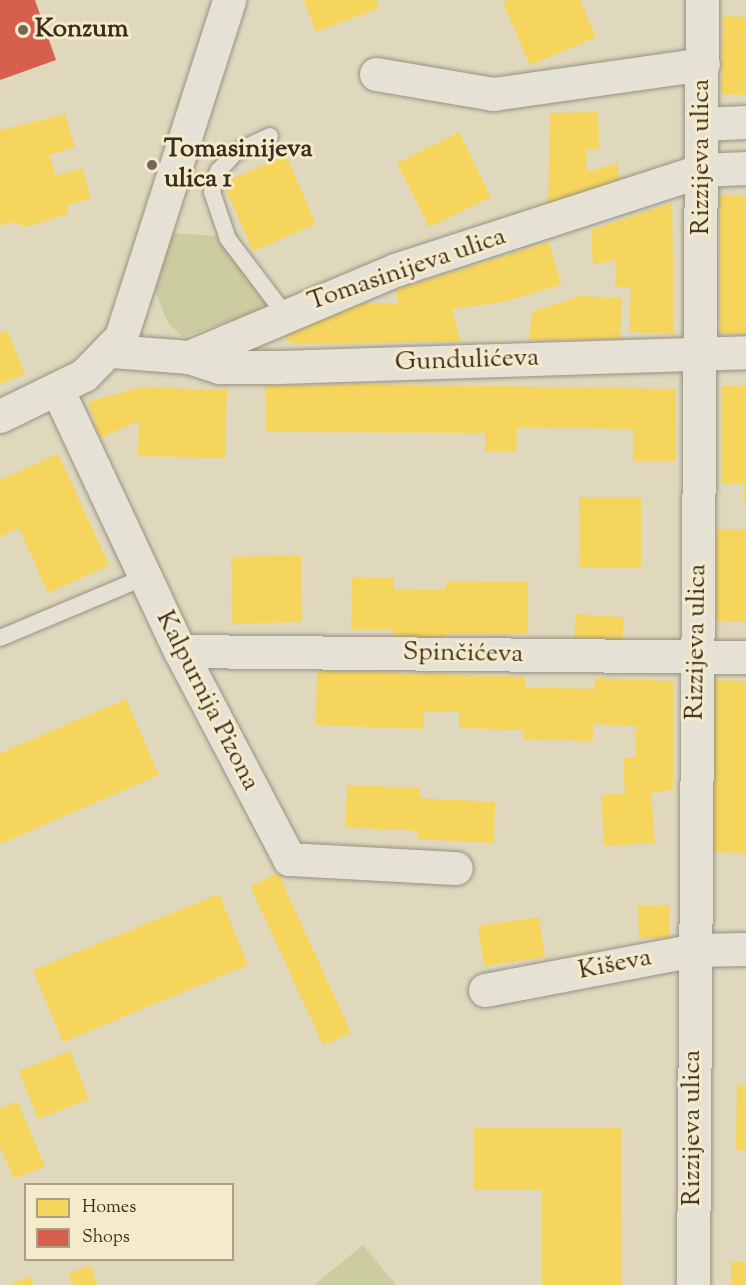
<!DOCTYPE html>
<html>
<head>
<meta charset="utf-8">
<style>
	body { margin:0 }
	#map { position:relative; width:746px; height:1285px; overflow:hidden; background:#dfd8bd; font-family:"Sorts Mill Goudy",serif }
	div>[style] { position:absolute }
	.green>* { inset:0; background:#cbcca0 }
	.homes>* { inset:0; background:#f6d55c }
	.shops>* { inset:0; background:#d6604d }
	.roads { filter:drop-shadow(0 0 2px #989181) drop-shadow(0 0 2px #989181) }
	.lane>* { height:16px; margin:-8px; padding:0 8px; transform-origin:8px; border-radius:8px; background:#e5e1d4 }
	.street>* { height:33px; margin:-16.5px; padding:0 16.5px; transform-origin:16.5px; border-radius:16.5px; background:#e5e1d4 }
	.secondary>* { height:33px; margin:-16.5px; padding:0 16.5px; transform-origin:16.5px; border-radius:16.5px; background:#e5e1d4 }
	.dots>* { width:16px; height:16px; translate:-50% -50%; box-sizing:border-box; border:3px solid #f4ebca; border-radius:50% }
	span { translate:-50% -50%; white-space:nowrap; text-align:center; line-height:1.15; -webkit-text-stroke:6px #f4ebca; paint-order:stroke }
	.poi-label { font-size:26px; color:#3d2c20; font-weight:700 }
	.left { translate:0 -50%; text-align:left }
	.street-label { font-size:26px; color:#3d2c20 }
	.legend { position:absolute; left:24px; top:1183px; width:210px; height:78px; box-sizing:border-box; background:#f4ebca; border:2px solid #ab9f86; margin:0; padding:8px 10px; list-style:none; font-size:18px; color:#3d2c20 }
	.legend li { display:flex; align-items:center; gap:12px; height:30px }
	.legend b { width:30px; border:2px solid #ab9f86 }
</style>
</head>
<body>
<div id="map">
	<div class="green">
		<i style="clip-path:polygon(171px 233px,216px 236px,269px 307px,183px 337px,168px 323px,155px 292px)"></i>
		<i style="clip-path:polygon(363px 1245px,396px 1285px,314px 1285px)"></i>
	</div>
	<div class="homes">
		<i style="clip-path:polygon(304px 0,376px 0,379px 8px,316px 32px)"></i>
		<i style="clip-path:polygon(509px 0,580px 0,596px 37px,530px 65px,503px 3px)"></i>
		<i style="clip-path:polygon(723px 16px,746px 17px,746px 95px,721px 94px)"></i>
		<i style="clip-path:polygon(598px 112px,599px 149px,586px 149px,587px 172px,618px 163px,619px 186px,548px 207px,550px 113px)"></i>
		<i style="clip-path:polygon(65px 114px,75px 147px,49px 155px,56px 176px,82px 168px,91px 198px,66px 206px,69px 214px,26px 227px,12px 222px,0 226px,0 130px)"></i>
		<i style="clip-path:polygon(459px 132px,491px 197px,429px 227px,397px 163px)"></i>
		<i style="clip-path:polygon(286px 155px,316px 224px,253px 251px,223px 183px)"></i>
		<i style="clip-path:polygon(719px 195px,746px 195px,746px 333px,720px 334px)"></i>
		<i style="clip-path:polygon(672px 203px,674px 334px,629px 332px,631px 287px,615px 287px,616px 260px,593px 265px,591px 230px)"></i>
		<i style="clip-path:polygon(549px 242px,561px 285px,503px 302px,452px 309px,460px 341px,294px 344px,285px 339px,285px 330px,355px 303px,399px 303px,395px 290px)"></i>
		<i style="clip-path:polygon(580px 296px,622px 298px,620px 339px,529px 340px,532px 312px)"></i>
		<i style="clip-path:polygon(7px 330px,25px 374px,0 384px,0 333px)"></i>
		<i style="clip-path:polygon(365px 384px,676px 389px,675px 461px,633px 461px,633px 429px,517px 427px,516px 451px,485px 451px,485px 433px,266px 432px,265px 386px)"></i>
		<i style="clip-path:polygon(746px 385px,746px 506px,744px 506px,744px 483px,722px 483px,721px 386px)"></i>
		<i style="clip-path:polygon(140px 387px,227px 390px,225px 458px,138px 456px,139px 421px,100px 438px,88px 402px)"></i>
		<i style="clip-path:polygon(58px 454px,109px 565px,48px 593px,19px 528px,0 537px,0 480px)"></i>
		<i style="clip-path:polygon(579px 497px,641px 497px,641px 567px,580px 568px)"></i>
		<i style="clip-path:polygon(716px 529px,746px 529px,746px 622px,715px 621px)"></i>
		<i style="clip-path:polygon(301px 555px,302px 622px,232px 624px,231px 557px)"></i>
		<i style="clip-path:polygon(352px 577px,394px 578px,394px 589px,445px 590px,446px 581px,528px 582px,528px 634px,445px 633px,445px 643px,393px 642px,394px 630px,351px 630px)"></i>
		<i style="clip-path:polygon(576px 614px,624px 617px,622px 643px,574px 640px)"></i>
		<i style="clip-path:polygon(317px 670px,525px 677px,525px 687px,594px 689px,595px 678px,673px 681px,673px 790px,651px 792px,655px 843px,604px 846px,601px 795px,625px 793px,623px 758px,635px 757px,636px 726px,593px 724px,593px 741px,523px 739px,524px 730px,459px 728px,459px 712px,424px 711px,423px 729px,316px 725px)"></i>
		<i style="clip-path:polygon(711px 680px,746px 681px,746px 853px,709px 852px)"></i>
		<i style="clip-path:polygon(126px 699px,159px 775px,0 844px,0 753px)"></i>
		<i style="clip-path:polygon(347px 785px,419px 788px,419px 798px,495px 802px,494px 843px,417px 839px,418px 831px,345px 827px)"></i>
		<i style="clip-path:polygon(278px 873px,351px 1033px,323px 1045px,250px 886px)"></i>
		<i style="clip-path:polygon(219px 894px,248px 965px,63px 1042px,33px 970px)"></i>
		<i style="clip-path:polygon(669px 905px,669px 938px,639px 938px,638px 906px)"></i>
		<i style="clip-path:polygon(539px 917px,545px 957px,484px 966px,478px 926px)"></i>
		<i style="clip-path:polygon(70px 1051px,89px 1099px,38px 1119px,19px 1071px)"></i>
		<i style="clip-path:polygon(737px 1084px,746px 1085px,746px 1151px,736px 1150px)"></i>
		<i style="clip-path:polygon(17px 1101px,45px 1166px,14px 1179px,0 1147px,0 1108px)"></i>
		<i style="clip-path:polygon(474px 1128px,621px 1128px,622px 1285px,542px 1285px,542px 1190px,474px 1190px)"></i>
		<i style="clip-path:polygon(731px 1262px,746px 1262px,746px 1285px,731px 1285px)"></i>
		<i style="clip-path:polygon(90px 1265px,98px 1285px,73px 1285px,68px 1274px)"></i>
		<i style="clip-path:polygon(30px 1276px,34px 1285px,8px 1285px)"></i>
	</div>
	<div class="shops">
		<i style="clip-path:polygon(0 0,35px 0,56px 60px,0 80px)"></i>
	</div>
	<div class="roads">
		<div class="lane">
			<i style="left:270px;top:136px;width:38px;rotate:155deg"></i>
			<i style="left:236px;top:152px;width:26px;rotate:133deg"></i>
			<i style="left:218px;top:171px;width:22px;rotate:106deg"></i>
			<i style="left:212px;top:192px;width:50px;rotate:71.2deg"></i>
			<i style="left:228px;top:239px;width:93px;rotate:52.9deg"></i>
			<i style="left:0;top:638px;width:157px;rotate:-22.8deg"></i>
		</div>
		<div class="street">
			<i style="left:376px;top:74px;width:119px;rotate:9.7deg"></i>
			<i style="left:493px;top:94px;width:212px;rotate:-8.1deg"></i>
			<i style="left:702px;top:124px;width:44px;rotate:-2.6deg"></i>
			<i style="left:112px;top:351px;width:77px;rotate:4.5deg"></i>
			<i style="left:189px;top:357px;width:224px;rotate:-22.9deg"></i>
			<i style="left:395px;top:270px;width:323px;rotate:-18deg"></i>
			<i style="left:702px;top:170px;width:44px;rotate:-2.6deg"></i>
			<i style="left:189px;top:357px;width:33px;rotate:18deg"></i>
			<i style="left:220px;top:367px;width:59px"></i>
			<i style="left:279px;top:367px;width:467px;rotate:-1.8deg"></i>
			<i style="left:58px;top:391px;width:287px;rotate:64.9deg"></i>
			<i style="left:180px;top:651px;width:235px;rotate:62.3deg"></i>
			<i style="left:289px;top:859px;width:167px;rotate:3.1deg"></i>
			<i style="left:180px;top:651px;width:566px;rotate:0.61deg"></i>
			<i style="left:485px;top:990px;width:213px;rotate:-10.8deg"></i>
			<i style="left:694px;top:950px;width:52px;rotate:-1.1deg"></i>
		</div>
		<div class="secondary">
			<i style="left:0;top:416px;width:93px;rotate:-26deg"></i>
			<i style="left:84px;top:375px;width:53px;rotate:-45.8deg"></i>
			<i style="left:121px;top:337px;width:354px;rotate:-72.2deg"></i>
			<i style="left:693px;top:1285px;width:1285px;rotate:-89.6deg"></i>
		</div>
	</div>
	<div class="dots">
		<i style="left:23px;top:30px;background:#766857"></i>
		<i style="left:152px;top:165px;background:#766857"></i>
	</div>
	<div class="poi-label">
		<span class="left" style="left:35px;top:30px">Konzum</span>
		<span class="left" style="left:164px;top:165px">Tomasinijeva<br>ulica 1</span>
	</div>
	<div class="street-label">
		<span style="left:702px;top:157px;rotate:-90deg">Rizzijeva ulica</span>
		<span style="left:407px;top:270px;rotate:-19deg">Tomasinijeva ulica</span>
		<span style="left:467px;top:361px;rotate:-2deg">Gundulićeva</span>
		<span style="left:697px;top:642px;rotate:-89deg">Rizzijeva ulica</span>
		<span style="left:463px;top:654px;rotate:1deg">Spinčićeva</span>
		<span style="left:207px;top:701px;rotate:63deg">Kalpurnija Pizona</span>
		<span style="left:615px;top:965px;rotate:-11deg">Kiševa</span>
		<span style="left:693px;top:1128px;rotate:-90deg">Rizzijeva ulica</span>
	</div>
	<ul class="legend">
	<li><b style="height:16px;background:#f6d55c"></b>Homes</li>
	<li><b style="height:16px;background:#d6604d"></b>Shops</li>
	</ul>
</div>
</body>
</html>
